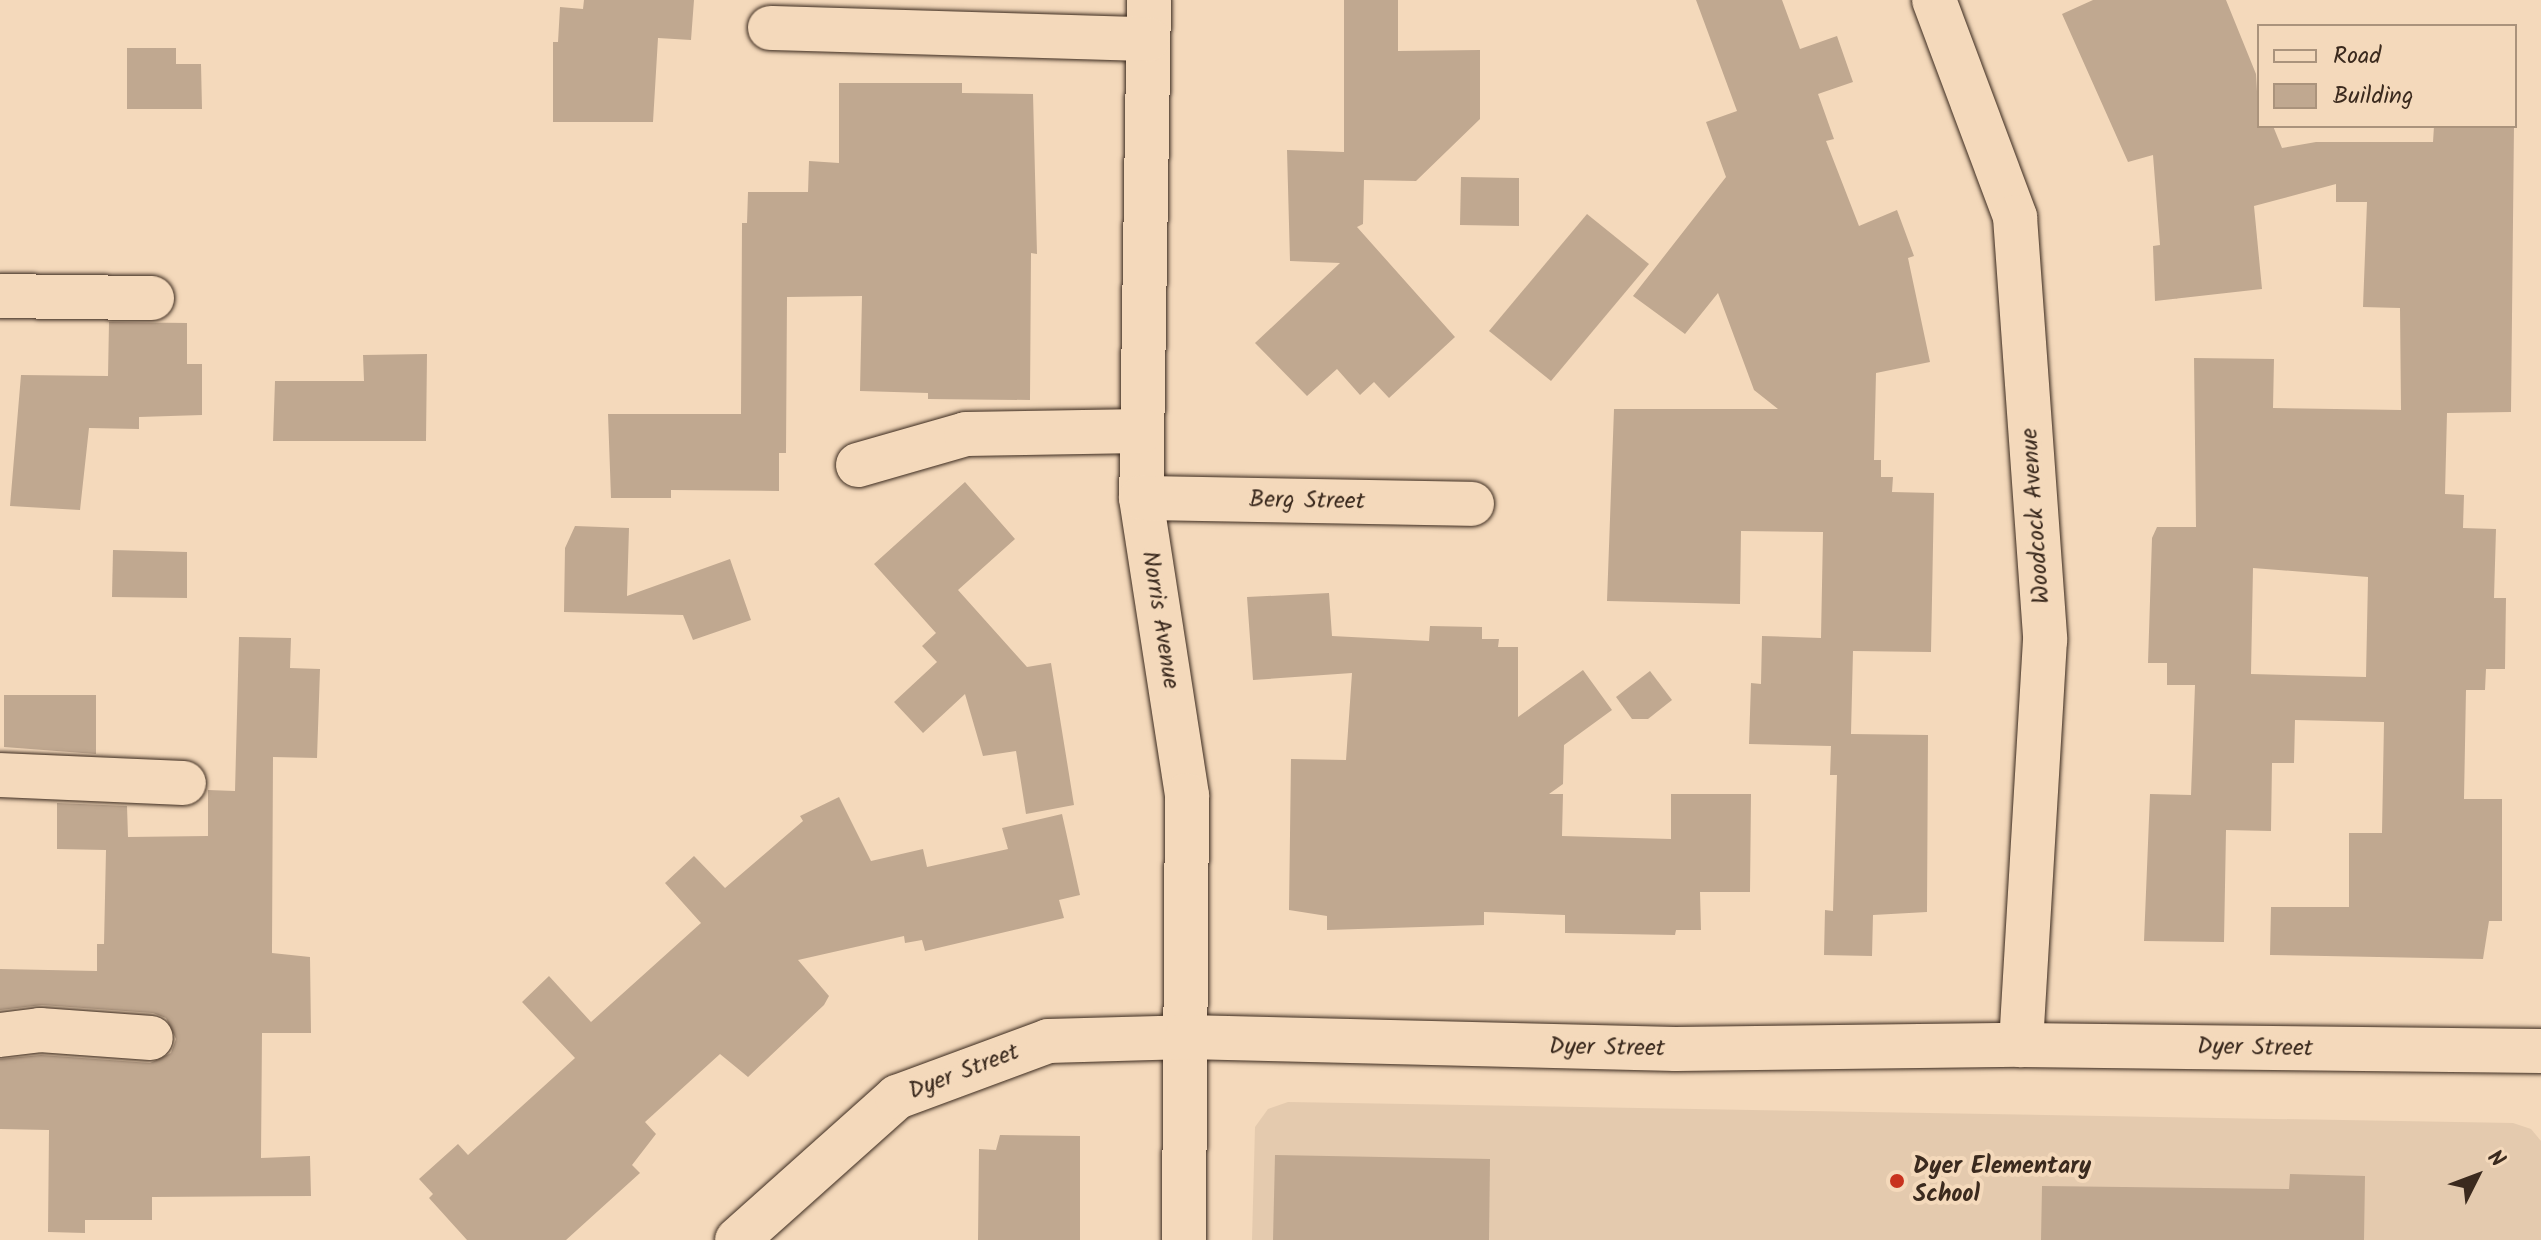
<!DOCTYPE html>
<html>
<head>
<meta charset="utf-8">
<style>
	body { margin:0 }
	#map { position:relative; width:2541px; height:1240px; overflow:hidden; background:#f4d9bb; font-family:Kalam,sans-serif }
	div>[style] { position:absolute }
	.built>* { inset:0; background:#e4caae }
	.building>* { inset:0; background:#c0a890 }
	.roads { filter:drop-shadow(0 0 2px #3b2a1e) drop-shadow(0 0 2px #3b2a1e) }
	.minor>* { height:44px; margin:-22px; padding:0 22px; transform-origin:22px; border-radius:22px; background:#f4d9bb }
	.dots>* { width:22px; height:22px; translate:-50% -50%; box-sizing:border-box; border:4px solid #f4d9bb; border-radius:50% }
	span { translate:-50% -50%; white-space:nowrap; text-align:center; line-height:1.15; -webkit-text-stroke:8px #f4d9bb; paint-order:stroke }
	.street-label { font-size:24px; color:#3b2a1e }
	.poi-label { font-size:24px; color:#3b2a1e; font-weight:700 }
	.left { translate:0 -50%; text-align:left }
	.legend { position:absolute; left:2257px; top:24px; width:260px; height:104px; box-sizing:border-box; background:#f4d9bb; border:2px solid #aa937c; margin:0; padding:10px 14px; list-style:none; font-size:24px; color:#3b2a1e }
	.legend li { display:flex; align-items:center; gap:16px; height:40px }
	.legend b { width:40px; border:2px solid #aa937c }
	.north { position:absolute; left:2437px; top:1136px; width:80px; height:80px; -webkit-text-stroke:6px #f4d9bb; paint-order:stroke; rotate:48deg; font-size:22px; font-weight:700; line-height:32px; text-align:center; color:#3b2a1e }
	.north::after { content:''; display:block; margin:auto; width:28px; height:36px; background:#3b2a1e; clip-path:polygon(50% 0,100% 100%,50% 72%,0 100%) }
</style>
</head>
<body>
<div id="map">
	<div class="built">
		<i style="clip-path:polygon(1288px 1102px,2513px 1123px,2531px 1129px,2541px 1141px,2541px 1240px,1252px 1240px,1255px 1127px,1268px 1109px)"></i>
	</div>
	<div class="building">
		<i style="clip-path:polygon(584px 0,694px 0,691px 40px,658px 38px,653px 122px,553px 122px,553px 42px,558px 42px,560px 7px,583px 9px)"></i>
		<i style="clip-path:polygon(1344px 0,1398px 0,1398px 51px,1480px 50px,1480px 119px,1416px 181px,1364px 180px,1363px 224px,1357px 227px,1455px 337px,1389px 398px,1374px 382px,1360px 395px,1337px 369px,1307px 396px,1255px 343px,1340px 263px,1290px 261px,1287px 150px,1344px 152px)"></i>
		<i style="clip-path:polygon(1696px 0,1782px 0,1800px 49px,1837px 36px,1853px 82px,1818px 94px,1834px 139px,1826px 141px,1859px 226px,1897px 210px,1914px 256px,1908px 258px,1930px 362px,1876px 373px,1874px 460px,1881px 460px,1881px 477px,1893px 477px,1892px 492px,1934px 493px,1931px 652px,1853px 651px,1851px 734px,1928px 735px,1927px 912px,1873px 915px,1872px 956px,1824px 955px,1825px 910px,1833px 911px,1837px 775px,1830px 775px,1831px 746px,1749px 744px,1751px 683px,1761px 684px,1762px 636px,1821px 638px,1823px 532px,1741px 531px,1740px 604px,1607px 601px,1614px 409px,1778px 409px,1754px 390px,1718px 293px,1685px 334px,1633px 296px,1726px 177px,1706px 122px,1737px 111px)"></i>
		<i style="clip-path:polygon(evenodd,2093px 0,2226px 0,2256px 74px,2259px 126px,2273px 126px,2282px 148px,2316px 142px,2433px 142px,2434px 126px,2514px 126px,2511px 412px,2447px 413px,2445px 494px,2464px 495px,2463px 528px,2496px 529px,2494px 598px,2506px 598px,2505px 669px,2486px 669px,2485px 690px,2466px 690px,2464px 799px,2502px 799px,2502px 921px,2489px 921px,2483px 959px,2270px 955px,2271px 907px,2349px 907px,2349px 833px,2382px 833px,2384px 722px,2295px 720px,2294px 763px,2272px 763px,2271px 831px,2226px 830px,2224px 942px,2144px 941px,2150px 794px,2191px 795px,2195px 685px,2167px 685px,2167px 663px,2148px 663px,2152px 538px,2157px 527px,2196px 527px,2194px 358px,2274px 359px,2273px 408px,2401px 410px,2400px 308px,2363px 307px,2367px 202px,2336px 202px,2336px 184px,2254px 206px,2262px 289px,2155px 301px,2153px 246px,2160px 245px,2153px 155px,2128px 162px,2062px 14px,2093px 0,2253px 568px,2368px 577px,2366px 677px,2251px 674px,2253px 568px)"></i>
		<i style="clip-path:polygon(127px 48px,176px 48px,176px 64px,201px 64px,202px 109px,127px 109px)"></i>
		<i style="clip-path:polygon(839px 83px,962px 83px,962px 93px,1033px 94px,1037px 254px,1031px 253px,1030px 400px,928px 399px,928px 393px,860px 391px,862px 296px,787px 297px,786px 453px,779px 453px,779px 491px,671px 490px,671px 498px,611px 498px,608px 414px,741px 414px,742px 223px,747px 223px,748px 192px,808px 192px,809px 161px,839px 163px)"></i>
		<i style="clip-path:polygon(1461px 177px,1519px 178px,1519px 226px,1460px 225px)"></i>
		<i style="clip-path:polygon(1587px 214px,1649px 264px,1551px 381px,1489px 331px)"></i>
		<i style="clip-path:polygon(109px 322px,187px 323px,187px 364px,202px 364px,202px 415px,139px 417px,139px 429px,89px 428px,80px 510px,10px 506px,21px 375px,108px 376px)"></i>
		<i style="clip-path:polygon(427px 354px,426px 441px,273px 441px,275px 381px,364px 381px,363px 355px)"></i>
		<i style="clip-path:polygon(965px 482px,1015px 539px,958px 590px,1027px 667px,1051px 663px,1074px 805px,1026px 814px,1016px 751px,983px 756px,965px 694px,923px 733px,894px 702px,937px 662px,922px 646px,936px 633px,874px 564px)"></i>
		<i style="clip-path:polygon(575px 526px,629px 528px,627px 596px,730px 559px,751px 620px,693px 640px,683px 615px,564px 612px,565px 548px)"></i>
		<i style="clip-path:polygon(113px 550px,187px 552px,187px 598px,112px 597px)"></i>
		<i style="clip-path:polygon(1329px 593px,1332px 636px,1429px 641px,1430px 626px,1482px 627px,1482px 639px,1499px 639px,1498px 647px,1518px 647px,1518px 717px,1583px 670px,1612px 710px,1564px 745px,1563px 784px,1549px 794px,1563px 794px,1562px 836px,1671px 839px,1671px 794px,1751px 794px,1750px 892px,1700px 892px,1701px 930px,1676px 930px,1675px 935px,1565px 933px,1565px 915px,1484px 912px,1484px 925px,1327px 930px,1327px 916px,1289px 910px,1291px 759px,1346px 760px,1352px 673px,1253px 680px,1247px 597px)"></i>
		<i style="clip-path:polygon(239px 637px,291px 638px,290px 668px,320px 669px,317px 758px,273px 757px,272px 953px,310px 957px,311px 1033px,262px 1033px,261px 1158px,310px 1156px,311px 1196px,152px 1197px,152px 1220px,85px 1220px,85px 1233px,48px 1232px,49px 1130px,0 1129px,0 1059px,41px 1055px,150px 1063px,171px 1053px,176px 1039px,166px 1018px,153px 1013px,42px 1005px,0 1010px,0 969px,97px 971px,97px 944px,104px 944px,106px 850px,57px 849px,57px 803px,127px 806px,128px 837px,208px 836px,208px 790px,235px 791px)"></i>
		<i style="clip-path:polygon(1650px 671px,1672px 700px,1648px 719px,1632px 719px,1616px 697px)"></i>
		<i style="clip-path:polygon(4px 695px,96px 695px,96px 754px,4px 747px)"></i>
		<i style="clip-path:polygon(839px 797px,871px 861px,923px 849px,927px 867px,1008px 849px,1002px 828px,1062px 814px,1080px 895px,1059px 900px,1064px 918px,925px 951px,922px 940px,905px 943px,904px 936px,798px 960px,829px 996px,824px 1005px,748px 1077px,720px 1054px,645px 1122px,656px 1134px,632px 1165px,640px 1173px,566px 1240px,467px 1240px,429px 1198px,433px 1194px,419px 1179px,458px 1144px,468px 1155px,575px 1058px,522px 1002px,549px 976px,591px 1022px,701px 923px,665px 883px,694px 856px,725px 888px,803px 821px,800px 816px)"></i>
		<i style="clip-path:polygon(1000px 1135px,1080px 1136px,1080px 1240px,978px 1240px,979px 1149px,996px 1150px)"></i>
		<i style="clip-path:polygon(1275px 1155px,1490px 1159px,1489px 1240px,1273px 1240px)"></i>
		<i style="clip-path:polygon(2290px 1174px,2365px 1176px,2364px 1240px,2041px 1240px,2042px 1186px,2289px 1189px)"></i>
	</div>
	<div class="roads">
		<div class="minor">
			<i style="left:1149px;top:0;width:498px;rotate:90.9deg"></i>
			<i style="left:1141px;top:498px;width:301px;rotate:81.2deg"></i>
			<i style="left:1187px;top:795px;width:445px;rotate:90.4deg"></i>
			<i style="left:1934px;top:0;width:232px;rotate:69.5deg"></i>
			<i style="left:2015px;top:217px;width:424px;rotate:85.9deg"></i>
			<i style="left:2045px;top:640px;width:406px;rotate:93.4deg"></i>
			<i style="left:770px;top:28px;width:378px;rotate:1.7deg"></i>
			<i style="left:0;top:296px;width:152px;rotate:0.8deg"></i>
			<i style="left:858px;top:465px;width:112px;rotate:-16deg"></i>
			<i style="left:966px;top:434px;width:176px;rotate:-1deg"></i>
			<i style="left:1141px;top:498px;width:331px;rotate:1deg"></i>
			<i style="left:0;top:775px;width:184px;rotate:2.5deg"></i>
			<i style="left:0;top:1035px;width:40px;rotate:-7.1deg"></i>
			<i style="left:40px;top:1030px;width:111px;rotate:4.1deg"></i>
			<i style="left:737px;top:1240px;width:215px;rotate:-41.8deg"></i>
			<i style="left:897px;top:1097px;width:161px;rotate:-20.3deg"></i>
			<i style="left:1048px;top:1041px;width:139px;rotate:-1.6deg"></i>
			<i style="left:1187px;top:1037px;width:489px;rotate:1.4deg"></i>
			<i style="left:1676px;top:1049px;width:345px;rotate:-0.7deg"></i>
			<i style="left:2021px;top:1045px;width:520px;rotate:0.66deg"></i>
		</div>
	</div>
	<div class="dots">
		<i style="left:1897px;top:1181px;background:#c8321e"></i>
	</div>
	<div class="street-label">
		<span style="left:1307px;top:501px;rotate:1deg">Berg Street</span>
		<span style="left:2036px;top:516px;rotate:-94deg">Woodcock Avenue</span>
		<span style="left:1160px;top:620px;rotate:81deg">Norris Avenue</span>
		<span style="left:1607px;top:1048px;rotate:1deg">Dyer Street</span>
		<span style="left:2255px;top:1048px;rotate:1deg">Dyer Street</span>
		<span style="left:964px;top:1072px;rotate:-21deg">Dyer Street</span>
	</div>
	<div class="poi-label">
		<span class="left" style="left:1913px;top:1181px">Dyer Elementary<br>School</span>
	</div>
	<ul class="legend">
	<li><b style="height:10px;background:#f4d9bb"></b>Road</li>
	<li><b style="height:22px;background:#c0a890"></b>Building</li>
	</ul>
	<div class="north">N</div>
</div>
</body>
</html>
